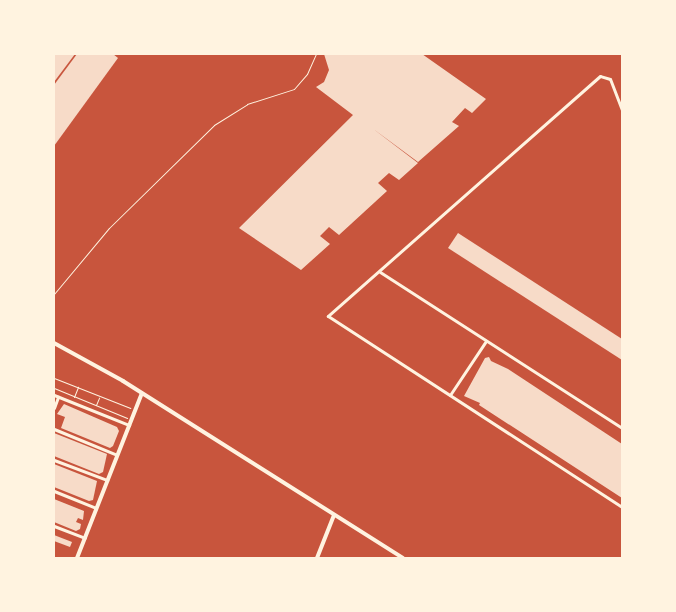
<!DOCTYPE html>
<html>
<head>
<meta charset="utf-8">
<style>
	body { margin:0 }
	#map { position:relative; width:676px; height:612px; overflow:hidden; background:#c8553d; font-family:Bitter,serif }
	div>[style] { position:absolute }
	.building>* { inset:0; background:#f7dbc8 }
	.path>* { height:1px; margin:-0.5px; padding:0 0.5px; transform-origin:0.5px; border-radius:0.5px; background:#fff3e0 }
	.minor>* { height:3px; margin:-1.5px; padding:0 1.5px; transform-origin:1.5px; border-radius:1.5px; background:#fff3e0 }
	.tertiary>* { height:4px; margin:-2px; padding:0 2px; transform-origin:2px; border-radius:2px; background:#fff3e0 }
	span { translate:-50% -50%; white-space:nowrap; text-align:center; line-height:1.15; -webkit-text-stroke:5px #fff3e0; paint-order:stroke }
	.frame { position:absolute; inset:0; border:55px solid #fff3e0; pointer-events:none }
</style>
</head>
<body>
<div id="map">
	<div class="building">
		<i style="clip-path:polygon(54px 54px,75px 54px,54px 82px)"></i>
		<i style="clip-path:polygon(77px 54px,113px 54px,118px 58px,54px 146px,54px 85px)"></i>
		<i style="clip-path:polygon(324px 54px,422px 54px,486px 99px,472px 113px,465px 108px,452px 122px,459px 126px,418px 162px,372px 128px,418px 163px,399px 180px,389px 173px,378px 183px,387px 191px,339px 235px,329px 227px,320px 236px,330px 244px,301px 270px,239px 228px,353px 115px,316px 87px,324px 82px,329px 70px)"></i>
		<i style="clip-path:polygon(458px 233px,622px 339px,622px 360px,448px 248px)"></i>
		<i style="clip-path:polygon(489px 357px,491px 361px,508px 369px,622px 444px,622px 498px,479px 405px,480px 403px,464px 396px,485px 358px)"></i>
		<i style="clip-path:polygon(64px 404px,117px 427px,119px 431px,113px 446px,110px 448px,61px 428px,65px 417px,57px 414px)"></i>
		<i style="clip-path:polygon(54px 433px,107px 454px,103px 472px,99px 474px,54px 456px)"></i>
		<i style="clip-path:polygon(54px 464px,97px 481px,93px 500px,89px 501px,54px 487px)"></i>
		<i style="clip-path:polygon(54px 499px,84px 511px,83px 520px,78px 518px,76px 522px,81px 524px,80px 529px,76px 531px,54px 522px)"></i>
		<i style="clip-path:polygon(54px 535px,72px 542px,70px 547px,54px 541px)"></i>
	</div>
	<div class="path">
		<i style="left:54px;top:294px;width:86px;rotate:-50.2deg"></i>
		<i style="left:109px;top:228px;width:147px;rotate:-44.4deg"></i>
		<i style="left:214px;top:125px;width:39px;rotate:-32deg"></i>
		<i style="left:247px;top:104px;width:49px;rotate:-17.7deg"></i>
		<i style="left:294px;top:89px;width:20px;rotate:-49deg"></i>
		<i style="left:307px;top:74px;width:22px;rotate:-66deg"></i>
		<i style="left:54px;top:378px;width:82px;rotate:21.5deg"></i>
		<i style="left:54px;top:388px;width:79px;rotate:22.3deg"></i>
		<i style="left:74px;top:397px;width:11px;rotate:-68deg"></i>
		<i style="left:96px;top:405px;width:8px;rotate:-67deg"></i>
	</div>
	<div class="minor">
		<i style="left:622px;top:110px;width:33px;rotate:-111deg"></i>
		<i style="left:610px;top:79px;width:10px;rotate:-163deg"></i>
		<i style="left:600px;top:76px;width:363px;rotate:138.6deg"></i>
		<i style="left:328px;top:316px;width:351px;rotate:33deg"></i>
		<i style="left:380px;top:272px;width:288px;rotate:32.8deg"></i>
		<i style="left:54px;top:395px;width:81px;rotate:21.8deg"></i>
		<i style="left:450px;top:395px;width:65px;rotate:-56.3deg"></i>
		<i style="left:54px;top:408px;width:12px;rotate:-70deg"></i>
		<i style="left:54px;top:429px;width:68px;rotate:22.4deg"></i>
		<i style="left:54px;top:460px;width:57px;rotate:20.7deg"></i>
		<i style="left:54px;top:491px;width:45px;rotate:22deg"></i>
		<i style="left:54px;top:526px;width:33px;rotate:21deg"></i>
	</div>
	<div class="tertiary">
		<i style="left:54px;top:343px;width:79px;rotate:28.8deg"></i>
		<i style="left:123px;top:381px;width:331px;rotate:32.3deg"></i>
		<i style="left:77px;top:558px;width:177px;rotate:-68.5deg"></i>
		<i style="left:317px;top:558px;width:46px;rotate:-68.4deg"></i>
	</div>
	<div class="frame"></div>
</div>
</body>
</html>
